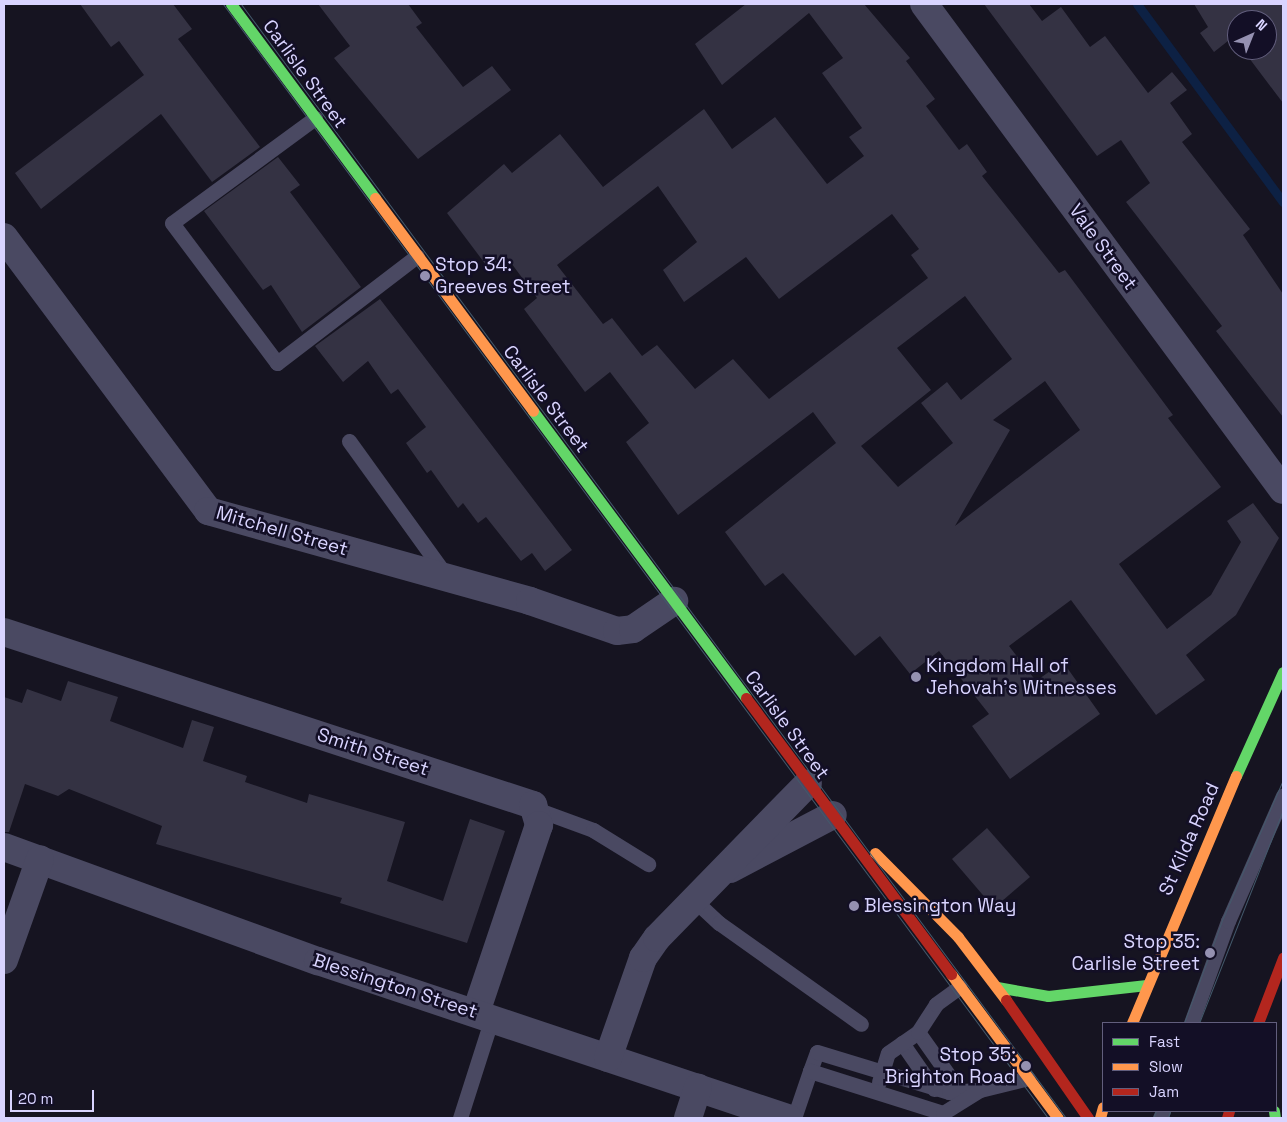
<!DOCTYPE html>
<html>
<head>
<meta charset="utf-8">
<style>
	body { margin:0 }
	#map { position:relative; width:1287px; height:1122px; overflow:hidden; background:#161421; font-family:"Space Grotesk",sans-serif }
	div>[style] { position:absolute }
	.stream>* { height:9px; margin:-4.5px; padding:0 4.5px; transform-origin:4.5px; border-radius:4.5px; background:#0d2144 }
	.building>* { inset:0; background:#343243 }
	.lane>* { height:15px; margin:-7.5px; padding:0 7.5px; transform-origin:7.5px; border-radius:7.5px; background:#4a4962 }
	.street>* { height:28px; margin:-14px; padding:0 14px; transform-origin:14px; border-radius:14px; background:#4a4962 }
	.fast>* { height:11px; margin:-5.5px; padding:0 5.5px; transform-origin:5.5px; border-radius:5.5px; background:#63d668 }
	.slow>* { height:11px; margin:-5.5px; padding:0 5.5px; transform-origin:5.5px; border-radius:5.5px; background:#ff974d }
	.jam>* { height:11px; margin:-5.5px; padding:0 5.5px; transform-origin:5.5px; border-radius:5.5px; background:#b3261e }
	.tram>* { height:1px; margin:-0.5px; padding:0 0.5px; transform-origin:0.5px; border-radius:0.5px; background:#43596b }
	.dots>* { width:14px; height:14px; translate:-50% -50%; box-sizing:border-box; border:2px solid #130f26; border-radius:50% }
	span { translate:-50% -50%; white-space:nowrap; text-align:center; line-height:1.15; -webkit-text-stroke:5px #130f26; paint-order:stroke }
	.street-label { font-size:19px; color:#d9d4ff }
	.poi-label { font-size:19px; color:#d9d4ff }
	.left { translate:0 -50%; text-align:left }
	.right { translate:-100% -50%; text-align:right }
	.frame { position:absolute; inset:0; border:5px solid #d9d4ff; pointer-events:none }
	.legend { position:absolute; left:1102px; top:1022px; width:175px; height:90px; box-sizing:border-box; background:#130f26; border:1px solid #625e7d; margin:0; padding:6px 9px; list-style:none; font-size:15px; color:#d9d4ff }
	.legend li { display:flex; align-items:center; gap:10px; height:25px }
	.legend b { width:25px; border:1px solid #625e7d }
	.north { position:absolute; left:1227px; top:10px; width:50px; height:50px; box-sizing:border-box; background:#130f26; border:1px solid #625e7d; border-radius:50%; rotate:44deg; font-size:14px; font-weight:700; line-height:20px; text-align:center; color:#d9d4ff }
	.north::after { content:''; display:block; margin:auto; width:18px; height:22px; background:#9591b1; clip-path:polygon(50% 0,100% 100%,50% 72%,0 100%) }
	.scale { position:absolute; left:10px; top:1090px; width:84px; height:22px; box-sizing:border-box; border:2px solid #d9d4ff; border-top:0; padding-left:6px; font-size:15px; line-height:18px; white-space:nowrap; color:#d9d4ff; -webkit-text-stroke:4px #130f26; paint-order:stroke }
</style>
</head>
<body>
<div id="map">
	<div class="stream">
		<i style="left:1137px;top:4px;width:246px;rotate:53.6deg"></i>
	</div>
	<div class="building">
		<i style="clip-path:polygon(80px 4px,173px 4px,192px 29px,178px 39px,260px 147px,212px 182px,161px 114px,41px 209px,15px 173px,144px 75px,119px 41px,111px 47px)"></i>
		<i style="clip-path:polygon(318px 4px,408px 4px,422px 23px,416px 27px,463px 87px,492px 66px,511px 90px,418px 159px,334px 58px,350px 46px)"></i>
		<i style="clip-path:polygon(evenodd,746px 4px,864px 4px,910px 58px,906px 61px,935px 99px,926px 106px,959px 150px,967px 144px,987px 172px,982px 176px,1059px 273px,1065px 270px,1173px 415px,1168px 418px,1221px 487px,1119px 564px,1167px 629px,1211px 595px,1241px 542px,1227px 521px,1253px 503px,1279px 538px,1236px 615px,1186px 655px,1205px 680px,1156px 715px,1071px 600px,1009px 646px,1036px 681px,1063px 662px,1100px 714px,1010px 779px,972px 726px,989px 714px,939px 651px,910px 674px,880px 636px,855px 656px,783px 573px,765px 586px,725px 532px,836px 443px,813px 412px,678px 515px,626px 442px,649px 423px,610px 372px,585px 392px,524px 309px,537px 298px,506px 256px,489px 269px,447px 213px,504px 164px,512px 173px,560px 134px,603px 187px,704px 109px,732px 149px,775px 117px,827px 184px,864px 156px,849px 137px,862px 128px,822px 73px,843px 58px,809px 13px,722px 85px,695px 44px,746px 4px,658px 186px,697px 242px,663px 270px,684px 302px,746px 257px,779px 299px,892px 214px,919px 249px,911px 255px,928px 278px,769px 399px,733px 359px,695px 389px,657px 345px,642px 356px,612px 318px,603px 324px,557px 265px,658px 186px,746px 4px,965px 296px,1012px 359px,961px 400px,947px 382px,921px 403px,953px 443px,898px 487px,861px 446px,931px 390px,897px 348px,965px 296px,746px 4px,1045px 381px,1080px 430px,955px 526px,1010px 430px,993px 420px,1045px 381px)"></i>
		<i style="clip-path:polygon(984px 4px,1029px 4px,1042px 21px,1061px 7px,1090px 47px,1105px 36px,1148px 93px,1172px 72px,1187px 90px,1170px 103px,1192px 134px,1182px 142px,1250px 229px,1243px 235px,1283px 294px,1283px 417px,1216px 331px,1222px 326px,1126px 202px,1150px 183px,1121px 140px,1097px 156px)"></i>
		<i style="clip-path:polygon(1194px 4px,1283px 4px,1283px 103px,1243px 50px,1267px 50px,1267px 20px,1237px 20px,1237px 43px,1233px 37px,1214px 52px,1200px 33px,1208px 27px)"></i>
		<i style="clip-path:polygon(278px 157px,300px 185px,290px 192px,361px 287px,302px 332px,271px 285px,263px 290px,204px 211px)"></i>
		<i style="clip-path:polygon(380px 299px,572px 550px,545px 571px,532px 553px,521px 561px,486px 517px,478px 523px,463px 503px,458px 508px,431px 470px,427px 473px,406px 443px,426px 427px,398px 389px,391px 394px,368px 361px,343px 382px,315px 346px)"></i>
		<i style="clip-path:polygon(68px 681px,118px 697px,110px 721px,183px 748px,192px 720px,214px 727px,203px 761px,247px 776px,245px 782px,307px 803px,309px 794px,405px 822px,387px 881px,443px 901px,470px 819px,505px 831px,467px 943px,340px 903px,342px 898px,156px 844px,162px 826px,69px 789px,58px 796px,25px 784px,9px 832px,4px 832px,4px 697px,22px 703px,27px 689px,61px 701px)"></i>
		<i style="clip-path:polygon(987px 828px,1030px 877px,994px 908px,952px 859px)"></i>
	</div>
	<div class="lane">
		<i style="left:315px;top:118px;width:177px;rotate:143.7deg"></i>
		<i style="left:172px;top:223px;width:175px;rotate:53.1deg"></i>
		<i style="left:277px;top:363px;width:176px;rotate:-37.4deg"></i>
		<i style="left:349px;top:441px;width:168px;rotate:54.2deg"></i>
		<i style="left:536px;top:809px;width:61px;rotate:20.2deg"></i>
		<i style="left:593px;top:830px;width:65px;rotate:31.7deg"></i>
		<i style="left:692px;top:898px;width:37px;rotate:43deg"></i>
		<i style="left:719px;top:923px;width:174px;rotate:35.4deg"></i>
		<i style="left:1191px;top:1023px;width:109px;rotate:-70.1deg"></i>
		<i style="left:1228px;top:921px;width:137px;rotate:-66.3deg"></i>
		<i style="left:918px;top:1032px;width:71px;rotate:54.7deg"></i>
		<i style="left:902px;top:1043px;width:56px;rotate:55.2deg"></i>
		<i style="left:810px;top:1071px;width:20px;rotate:-70deg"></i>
		<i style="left:817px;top:1052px;width:138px;rotate:16.9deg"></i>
		<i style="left:949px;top:1092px;width:31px;rotate:-4deg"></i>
		<i style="left:980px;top:1090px;width:49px;rotate:-14deg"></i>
		<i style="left:879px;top:1082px;width:30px;rotate:-73deg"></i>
		<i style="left:888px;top:1053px;width:37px;rotate:-35deg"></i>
		<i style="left:918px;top:1032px;width:33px;rotate:-57deg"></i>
		<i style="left:936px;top:1004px;width:29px;rotate:-36deg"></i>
		<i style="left:460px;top:1118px;width:105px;rotate:-72.3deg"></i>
		<i style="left:794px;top:1118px;width:50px;rotate:-71.2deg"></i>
		<i style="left:810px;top:1071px;width:139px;rotate:17.5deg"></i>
		<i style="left:943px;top:1113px;width:44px;rotate:-31.9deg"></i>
		<i style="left:1160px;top:1118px;width:8px;rotate:-67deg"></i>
	</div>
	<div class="street">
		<i style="left:924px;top:4px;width:604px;rotate:53.55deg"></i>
		<i style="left:4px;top:237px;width:342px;rotate:53.3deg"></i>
		<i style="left:208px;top:511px;width:334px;rotate:15.6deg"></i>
		<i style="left:530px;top:601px;width:92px;rotate:19deg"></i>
		<i style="left:617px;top:631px;width:16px;rotate:-7deg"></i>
		<i style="left:633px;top:629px;width:50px;rotate:-34.3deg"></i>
		<i style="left:4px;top:632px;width:557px;rotate:18.11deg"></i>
		<i style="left:533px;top:805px;width:21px;rotate:73deg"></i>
		<i style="left:539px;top:825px;width:197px;rotate:108.6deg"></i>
		<i style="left:4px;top:847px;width:334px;rotate:20deg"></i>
		<i style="left:318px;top:961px;width:496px;rotate:18.5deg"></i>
		<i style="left:730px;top:869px;width:116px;rotate:-27.7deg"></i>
		<i style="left:4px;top:960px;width:107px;rotate:-70.4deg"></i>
		<i style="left:608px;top:1058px;width:106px;rotate:-70.7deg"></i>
		<i style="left:643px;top:958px;width:24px;rotate:-55deg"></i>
		<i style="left:657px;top:938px;width:216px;rotate:-45.7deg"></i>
		<i style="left:688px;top:1118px;width:32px;rotate:-72deg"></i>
	</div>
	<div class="fast">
		<i style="left:231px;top:4px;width:242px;rotate:53.4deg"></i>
		<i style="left:533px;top:411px;width:357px;rotate:53.4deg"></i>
		<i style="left:1236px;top:776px;width:114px;rotate:-65.7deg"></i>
		<i style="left:997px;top:987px;width:52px;rotate:10deg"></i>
		<i style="left:1048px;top:996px;width:99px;rotate:-6.4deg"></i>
		<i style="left:1274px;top:1111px;width:7px;rotate:82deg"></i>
	</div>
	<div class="slow">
		<i style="left:375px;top:198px;width:265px;rotate:53.4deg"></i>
		<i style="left:875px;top:853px;width:118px;rotate:45.3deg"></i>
		<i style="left:958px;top:937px;width:79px;rotate:52.7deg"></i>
		<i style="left:951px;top:974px;width:179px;rotate:53.4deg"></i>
		<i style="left:1132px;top:1023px;width:268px;rotate:-67.2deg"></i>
		<i style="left:1100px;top:1118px;width:11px;rotate:-75deg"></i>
	</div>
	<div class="jam">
		<i style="left:746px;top:698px;width:344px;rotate:53.4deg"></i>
		<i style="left:1006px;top:1000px;width:144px;rotate:55.2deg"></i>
		<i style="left:1258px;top:1023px;width:70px;rotate:-69deg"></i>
		<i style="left:1227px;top:1118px;width:7px;rotate:-74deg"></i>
	</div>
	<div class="tram">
		<i style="left:223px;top:4px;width:1386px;rotate:53.48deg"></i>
		<i style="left:241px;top:4px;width:1386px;rotate:53.48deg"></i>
		<i style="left:1184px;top:1023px;width:110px;rotate:-69.7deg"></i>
		<i style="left:1222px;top:920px;width:153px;rotate:-66.5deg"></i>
		<i style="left:1199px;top:1023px;width:229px;rotate:-68.5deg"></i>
		<i style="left:1153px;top:1118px;width:8px;rotate:-67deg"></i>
		<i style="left:1168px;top:1118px;width:7px;rotate:-74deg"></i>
	</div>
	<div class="dots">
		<i style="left:425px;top:276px;background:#9591b1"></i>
		<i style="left:916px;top:677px;background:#9591b1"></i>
		<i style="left:854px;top:906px;background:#9591b1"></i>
		<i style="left:1210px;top:953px;background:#9591b1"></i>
		<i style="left:1026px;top:1066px;background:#9591b1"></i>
	</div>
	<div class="street-label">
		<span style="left:305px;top:74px;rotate:54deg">Carlisle Street</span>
		<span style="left:1103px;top:247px;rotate:54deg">Vale Street</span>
		<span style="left:546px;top:399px;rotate:53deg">Carlisle Street</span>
		<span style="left:282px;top:531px;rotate:16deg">Mitchell Street</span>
		<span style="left:787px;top:725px;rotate:54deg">Carlisle Street</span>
		<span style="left:373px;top:752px;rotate:18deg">Smith Street</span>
		<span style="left:1189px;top:839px;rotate:-66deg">St Kilda Road</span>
		<span style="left:395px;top:986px;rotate:18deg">Blessington Street</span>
	</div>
	<div class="poi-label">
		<span class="left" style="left:435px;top:276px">Stop 34:<br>Greeves Street</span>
		<span class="left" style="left:926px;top:677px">Kingdom Hall of<br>Jehovah's Witnesses</span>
		<span class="left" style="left:864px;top:906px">Blessington Way</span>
		<span class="right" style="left:1200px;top:953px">Stop 35:<br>Carlisle Street</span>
		<span class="right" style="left:1016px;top:1066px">Stop 35:<br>Brighton Road</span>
	</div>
	<div class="frame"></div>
	<ul class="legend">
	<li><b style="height:6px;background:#63d668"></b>Fast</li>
	<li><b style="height:6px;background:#ff974d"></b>Slow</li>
	<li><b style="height:6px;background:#b3261e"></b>Jam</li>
	</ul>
	<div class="north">N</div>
	<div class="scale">20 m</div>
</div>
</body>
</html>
